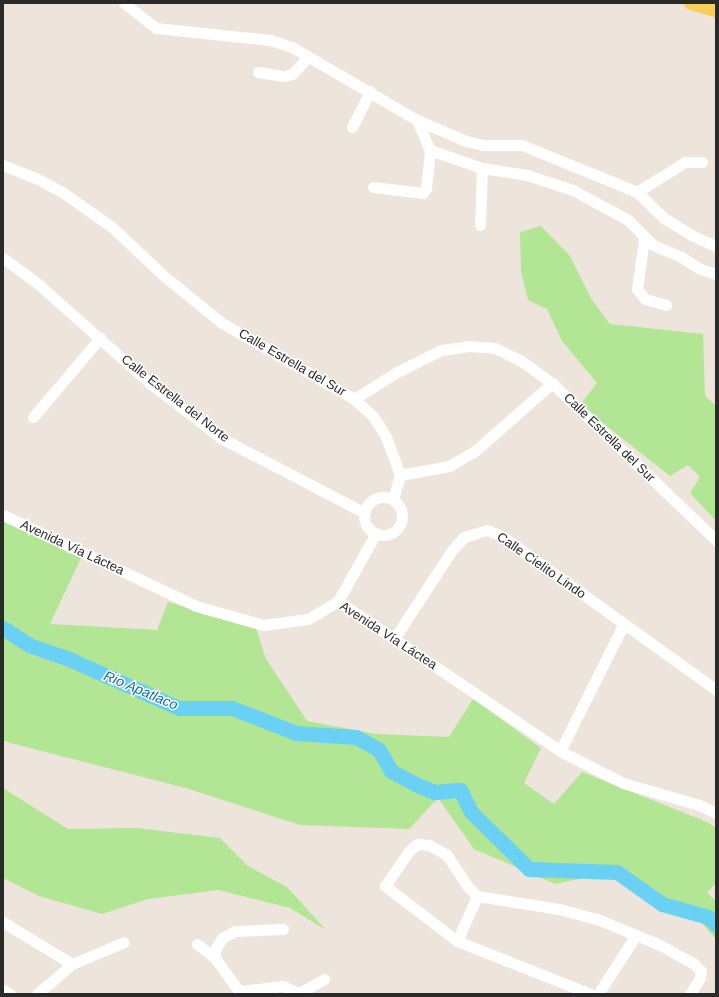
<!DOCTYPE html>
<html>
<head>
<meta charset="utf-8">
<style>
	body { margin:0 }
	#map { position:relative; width:719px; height:997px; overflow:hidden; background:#ede5db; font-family:Helvetica,sans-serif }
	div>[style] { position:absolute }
	.green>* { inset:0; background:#b2e695 }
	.river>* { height:15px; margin:-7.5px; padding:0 7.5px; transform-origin:7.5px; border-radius:7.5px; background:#6ad1f4 }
	.minor>* { height:11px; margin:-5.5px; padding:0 5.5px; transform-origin:5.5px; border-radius:5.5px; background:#fff }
	.minor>.ring { margin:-5.5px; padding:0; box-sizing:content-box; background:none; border:11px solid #fff; border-radius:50% }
	.major>* { height:14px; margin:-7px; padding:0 7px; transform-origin:7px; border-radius:7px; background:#f7cf57 }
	span { translate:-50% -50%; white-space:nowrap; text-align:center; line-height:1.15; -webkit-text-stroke:3px #fff; paint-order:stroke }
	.street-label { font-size:13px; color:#2a2a2a }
	.water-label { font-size:14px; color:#086ea1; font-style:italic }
	.frame { position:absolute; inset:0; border:4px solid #2a2a2a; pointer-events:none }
</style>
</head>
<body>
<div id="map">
	<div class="green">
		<i style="clip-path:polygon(541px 226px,570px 256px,592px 300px,610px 324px,703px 334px,705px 396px,716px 406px,716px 521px,690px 493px,700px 477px,688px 465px,670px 476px,580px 405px,597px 383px,562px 341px,547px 309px,528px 300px,521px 271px,520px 232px)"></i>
		<i style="clip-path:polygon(3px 521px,81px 558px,50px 624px,157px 630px,168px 602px,256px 628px,266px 659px,307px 721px,376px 734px,449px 737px,473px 699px,541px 748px,524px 783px,554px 804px,582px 772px,707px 822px,716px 828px,716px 883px,707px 893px,716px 901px,716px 939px,699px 920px,649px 903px,608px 873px,555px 884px,474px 849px,438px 798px,409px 829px,300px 825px,189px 789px,3px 741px)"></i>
		<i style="clip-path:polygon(3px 788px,68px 829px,137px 828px,220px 838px,248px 866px,287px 887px,326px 930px,290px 908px,218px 890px,148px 899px,102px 914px,39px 896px,3px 878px)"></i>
	</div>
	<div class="river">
		<i style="left:3px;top:628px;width:31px;rotate:33deg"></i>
		<i style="left:29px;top:645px;width:42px;rotate:19.3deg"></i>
		<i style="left:69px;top:659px;width:120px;rotate:24deg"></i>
		<i style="left:179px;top:708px;width:53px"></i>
		<i style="left:232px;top:708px;width:69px;rotate:21.3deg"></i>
		<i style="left:296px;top:733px;width:60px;rotate:3.8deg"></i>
		<i style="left:356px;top:737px;width:26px;rotate:29deg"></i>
		<i style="left:379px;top:750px;width:24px;rotate:60deg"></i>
		<i style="left:391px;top:771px;width:27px;rotate:28deg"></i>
		<i style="left:415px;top:784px;width:22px;rotate:22deg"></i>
		<i style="left:435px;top:792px;width:25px;rotate:-5deg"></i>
		<i style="left:460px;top:790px;width:25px;rotate:63deg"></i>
		<i style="left:471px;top:812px;width:81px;rotate:44.5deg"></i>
		<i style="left:529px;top:869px;width:88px;rotate:2deg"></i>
		<i style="left:617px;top:872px;width:55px;rotate:35.4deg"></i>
		<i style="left:662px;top:904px;width:48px;rotate:15.8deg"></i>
		<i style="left:708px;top:917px;width:11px;rotate:45deg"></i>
	</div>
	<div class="minor">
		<i style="left:124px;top:3px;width:41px;rotate:38deg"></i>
		<i style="left:156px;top:28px;width:115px;rotate:6deg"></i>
		<i style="left:270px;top:40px;width:23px;rotate:18deg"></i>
		<i style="left:292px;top:47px;width:145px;rotate:30.3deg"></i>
		<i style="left:417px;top:120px;width:53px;rotate:23.2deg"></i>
		<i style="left:466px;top:141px;width:17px;rotate:13deg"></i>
		<i style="left:483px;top:145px;width:39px"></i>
		<i style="left:522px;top:145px;width:124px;rotate:22.2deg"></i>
		<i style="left:637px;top:192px;width:37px;rotate:44deg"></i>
		<i style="left:664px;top:218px;width:32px;rotate:32deg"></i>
		<i style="left:691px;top:235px;width:27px;rotate:24deg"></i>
		<i style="left:258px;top:72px;width:26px;rotate:9deg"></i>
		<i style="left:284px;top:76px;width:8px;rotate:-14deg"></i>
		<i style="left:292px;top:74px;width:23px;rotate:-47deg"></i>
		<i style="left:417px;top:120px;width:33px;rotate:67deg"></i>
		<i style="left:430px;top:150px;width:55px;rotate:19.1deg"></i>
		<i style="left:482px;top:168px;width:46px;rotate:8.8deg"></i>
		<i style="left:527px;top:175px;width:48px;rotate:18.1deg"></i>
		<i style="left:573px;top:190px;width:63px;rotate:28.6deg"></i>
		<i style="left:628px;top:220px;width:35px;rotate:45deg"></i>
		<i style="left:653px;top:245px;width:30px;rotate:23deg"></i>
		<i style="left:681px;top:257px;width:22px;rotate:32deg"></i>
		<i style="left:700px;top:269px;width:17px;rotate:17deg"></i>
		<i style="left:352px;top:127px;width:40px;rotate:-63.4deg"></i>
		<i style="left:3px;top:165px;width:35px;rotate:22deg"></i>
		<i style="left:36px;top:178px;width:30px;rotate:28deg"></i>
		<i style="left:62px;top:192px;width:61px;rotate:35deg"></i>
		<i style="left:112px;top:227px;width:71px;rotate:43.3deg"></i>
		<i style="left:164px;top:276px;width:75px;rotate:39deg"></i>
		<i style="left:222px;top:323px;width:152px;rotate:29.9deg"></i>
		<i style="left:354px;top:399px;width:25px;rotate:42deg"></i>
		<i style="left:373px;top:416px;width:25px;rotate:58deg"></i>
		<i style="left:386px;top:437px;width:40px;rotate:69.8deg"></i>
		<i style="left:400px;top:475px;width:25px;rotate:106deg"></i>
		<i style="left:373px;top:187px;width:50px;rotate:6.8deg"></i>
		<i style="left:423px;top:193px;width:5px;rotate:-53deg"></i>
		<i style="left:426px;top:189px;width:39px;rotate:-84deg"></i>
		<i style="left:637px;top:192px;width:57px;rotate:-32deg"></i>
		<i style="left:685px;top:162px;width:17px"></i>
		<i style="left:480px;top:225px;width:57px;rotate:-88deg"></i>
		<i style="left:644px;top:238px;width:51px;rotate:97.8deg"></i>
		<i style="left:637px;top:289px;width:13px;rotate:51deg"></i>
		<i style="left:645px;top:299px;width:22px;rotate:16deg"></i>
		<i style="left:3px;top:258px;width:42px;rotate:36.3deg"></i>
		<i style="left:37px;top:283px;width:154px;rotate:41.6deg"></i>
		<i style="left:152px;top:385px;width:87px;rotate:37.5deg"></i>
		<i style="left:221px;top:438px;width:162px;rotate:27.5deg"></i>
		<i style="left:354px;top:399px;width:51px;rotate:-32.1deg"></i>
		<i style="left:397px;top:372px;width:49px;rotate:-26.6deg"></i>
		<i style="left:441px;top:350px;width:27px;rotate:-8deg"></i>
		<i style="left:468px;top:346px;width:27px;rotate:4deg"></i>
		<i style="left:495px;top:348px;width:28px;rotate:26deg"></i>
		<i style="left:520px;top:360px;width:39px;rotate:36deg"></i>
		<i style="left:552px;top:383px;width:227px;rotate:43.8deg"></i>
		<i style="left:33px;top:417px;width:104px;rotate:-49.7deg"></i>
		<i style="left:400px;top:475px;width:50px;rotate:-10.4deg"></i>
		<i style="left:449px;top:466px;width:30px;rotate:-30deg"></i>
		<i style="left:475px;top:451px;width:103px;rotate:-41.4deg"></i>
		<i class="ring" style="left:364px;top:497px;width:27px;height:27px"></i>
		<i style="left:3px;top:515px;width:213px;rotate:25.2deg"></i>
		<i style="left:196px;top:606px;width:70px;rotate:15.8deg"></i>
		<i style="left:263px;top:625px;width:45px;rotate:-7.6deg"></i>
		<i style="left:308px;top:619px;width:35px;rotate:-31deg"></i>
		<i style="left:338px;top:601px;width:78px;rotate:-60.8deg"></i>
		<i style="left:338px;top:601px;width:268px;rotate:34deg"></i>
		<i style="left:560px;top:751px;width:71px;rotate:26.9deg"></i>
		<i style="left:623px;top:783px;width:79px;rotate:16.1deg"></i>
		<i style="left:699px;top:805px;width:19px;rotate:25deg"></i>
		<i style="left:394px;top:639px;width:106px;rotate:-56.9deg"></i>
		<i style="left:452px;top:550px;width:18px;rotate:-47deg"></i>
		<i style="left:464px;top:537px;width:24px;rotate:-17deg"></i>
		<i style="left:487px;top:530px;width:16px;rotate:22deg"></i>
		<i style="left:502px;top:536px;width:264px;rotate:35.7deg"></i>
		<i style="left:560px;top:751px;width:141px;rotate:-63.4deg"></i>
		<i style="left:3px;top:922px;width:81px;rotate:31.3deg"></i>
		<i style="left:457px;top:941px;width:49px;rotate:-66deg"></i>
		<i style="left:197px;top:944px;width:23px;rotate:38deg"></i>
		<i style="left:215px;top:958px;width:44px;rotate:54.2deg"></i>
		<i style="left:215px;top:958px;width:8px;rotate:-90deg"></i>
		<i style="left:215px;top:950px;width:14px;rotate:-60deg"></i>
		<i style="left:222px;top:938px;width:15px;rotate:-28deg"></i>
		<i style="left:235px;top:931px;width:48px;rotate:-2.4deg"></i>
		<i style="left:3px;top:990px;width:8px;rotate:30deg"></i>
		<i style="left:240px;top:991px;width:43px;rotate:-6.6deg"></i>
		<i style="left:283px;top:986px;width:17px;rotate:24deg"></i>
		<i style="left:299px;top:993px;width:29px;rotate:-29deg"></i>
		<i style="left:37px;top:994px;width:46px;rotate:-40.6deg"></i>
		<i style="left:72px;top:964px;width:56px;rotate:-22.9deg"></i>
		<i style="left:591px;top:994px;width:144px;rotate:-158.4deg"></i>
		<i style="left:457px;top:941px;width:91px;rotate:-142.6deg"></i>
		<i style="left:385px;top:886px;width:42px;rotate:-55.6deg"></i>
		<i style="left:409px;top:851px;width:11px;rotate:-41deg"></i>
		<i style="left:417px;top:844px;width:12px;rotate:5deg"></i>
		<i style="left:429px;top:845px;width:21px;rotate:29deg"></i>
		<i style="left:447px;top:855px;width:37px;rotate:57deg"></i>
		<i style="left:467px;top:886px;width:14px;rotate:45deg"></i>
		<i style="left:477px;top:896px;width:83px;rotate:9deg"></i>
		<i style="left:559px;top:909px;width:39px;rotate:15deg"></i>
		<i style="left:597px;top:919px;width:68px;rotate:22.4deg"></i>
		<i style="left:660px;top:945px;width:38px;rotate:29deg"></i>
		<i style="left:693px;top:963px;width:11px;rotate:45deg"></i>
		<i style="left:701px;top:971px;width:7px;rotate:98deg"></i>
		<i style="left:700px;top:978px;width:19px;rotate:122deg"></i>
		<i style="left:598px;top:994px;width:70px;rotate:-57.2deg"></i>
	</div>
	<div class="major">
		<i style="left:691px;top:3px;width:26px;rotate:16deg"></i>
	</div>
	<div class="street-label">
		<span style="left:292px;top:363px;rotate:30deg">Calle Estrella del Sur</span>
		<span style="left:175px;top:399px;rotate:38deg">Calle Estrella del Norte</span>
		<span style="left:609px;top:438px;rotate:44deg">Calle Estrella del Sur</span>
		<span style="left:72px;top:548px;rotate:25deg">Avenida Vía Láctea</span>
		<span style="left:541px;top:566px;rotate:35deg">Calle Cielito Lindo</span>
		<span style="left:388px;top:636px;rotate:33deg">Avenida Vía Láctea</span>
	</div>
	<div class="water-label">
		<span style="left:141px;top:690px;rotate:23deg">Rio Apatlaco</span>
	</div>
	<div class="frame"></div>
</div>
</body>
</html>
